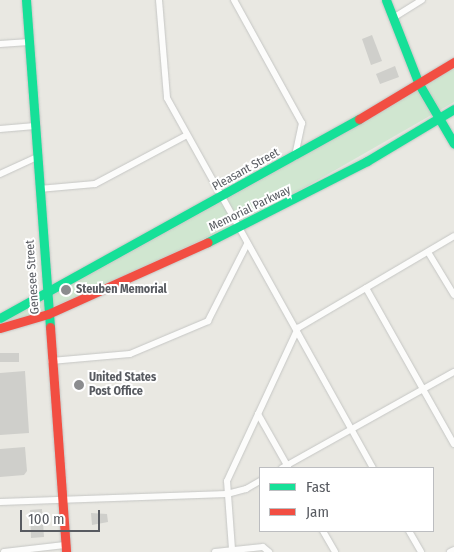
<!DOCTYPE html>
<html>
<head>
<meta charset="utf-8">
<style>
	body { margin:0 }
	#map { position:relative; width:454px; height:552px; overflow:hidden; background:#e9e8e2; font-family:"Fira Sans Condensed",sans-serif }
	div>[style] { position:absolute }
	.green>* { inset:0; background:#d0e6d0 }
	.building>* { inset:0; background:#cfcfcb }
	.roads { filter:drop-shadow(0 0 1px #c5c6c4) drop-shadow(0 0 1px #c5c6c4) }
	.street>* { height:6px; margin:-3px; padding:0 3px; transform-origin:3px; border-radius:3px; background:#fcfcfb }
	.fast>* { height:9px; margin:-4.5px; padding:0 4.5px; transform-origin:4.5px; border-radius:4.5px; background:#16e098 }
	.jam>* { height:9px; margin:-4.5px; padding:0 4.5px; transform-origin:4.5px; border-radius:4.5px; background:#f24e42 }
	.dots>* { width:14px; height:14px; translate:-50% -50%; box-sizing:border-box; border:2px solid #fff; border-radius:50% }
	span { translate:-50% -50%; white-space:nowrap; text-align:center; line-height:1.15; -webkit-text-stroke:4px #fff; paint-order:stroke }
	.street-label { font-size:12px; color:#585b61 }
	.poi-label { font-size:12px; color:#585b61; font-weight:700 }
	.left { translate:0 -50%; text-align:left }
	.legend { position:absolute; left:259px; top:467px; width:175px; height:65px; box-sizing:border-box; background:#fff; border:1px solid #bcbdc0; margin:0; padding:6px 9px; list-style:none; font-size:15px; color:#585b61 }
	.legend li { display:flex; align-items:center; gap:10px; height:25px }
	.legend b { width:25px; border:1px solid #bcbdc0 }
	.scale { position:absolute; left:20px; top:510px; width:80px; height:22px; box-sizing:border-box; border:2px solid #585b61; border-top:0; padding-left:6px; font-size:15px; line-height:18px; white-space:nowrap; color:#585b61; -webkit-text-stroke:4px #fff; paint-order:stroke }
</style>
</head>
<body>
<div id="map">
	<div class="green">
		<i style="clip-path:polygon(454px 68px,454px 102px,262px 212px,98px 288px,25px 318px,4px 322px,273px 173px)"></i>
	</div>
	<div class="building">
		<i style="clip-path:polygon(372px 35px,382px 61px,371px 65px,362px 39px)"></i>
		<i style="clip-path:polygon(395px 66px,399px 77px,380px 84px,376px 74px)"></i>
		<i style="clip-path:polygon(0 353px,19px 353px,19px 362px,0 362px)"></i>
		<i style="clip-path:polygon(25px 371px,29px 433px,0 435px,0 373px)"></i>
		<i style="clip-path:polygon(25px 447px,27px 471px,24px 475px,0 477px,0 449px)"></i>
		<i style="clip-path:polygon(42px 509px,44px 537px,31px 538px,30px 510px)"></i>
		<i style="clip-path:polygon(91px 513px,107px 514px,108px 522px,92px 525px)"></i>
	</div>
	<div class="roads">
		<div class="street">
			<i style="left:159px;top:0;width:98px;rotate:85.3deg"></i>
			<i style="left:167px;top:98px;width:423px;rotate:60.9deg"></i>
			<i style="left:234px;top:0;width:141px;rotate:61.1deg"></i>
			<i style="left:302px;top:123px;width:35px;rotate:102deg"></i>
			<i style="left:393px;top:18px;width:34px;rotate:-32deg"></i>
			<i style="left:0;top:44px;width:29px;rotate:-4deg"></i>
			<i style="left:0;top:129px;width:35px;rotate:-5deg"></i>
			<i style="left:0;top:174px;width:41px;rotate:-24.7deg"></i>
			<i style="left:39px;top:189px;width:56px;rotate:-5.1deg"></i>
			<i style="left:95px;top:184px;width:104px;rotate:-28deg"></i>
			<i style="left:428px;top:252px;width:50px;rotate:58.8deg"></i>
			<i style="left:366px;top:288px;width:179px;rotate:60.6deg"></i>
			<i style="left:51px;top:361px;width:79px;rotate:-5.1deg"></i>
			<i style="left:130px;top:354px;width:85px;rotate:-22.9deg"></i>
			<i style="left:208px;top:321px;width:86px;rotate:-63.1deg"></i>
			<i style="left:258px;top:414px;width:61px;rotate:60.5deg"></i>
			<i style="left:282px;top:468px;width:197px;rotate:-29.2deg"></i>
			<i style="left:0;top:502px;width:227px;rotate:-2deg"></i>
			<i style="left:227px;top:494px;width:20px;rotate:-15deg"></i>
			<i style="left:246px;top:489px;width:16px;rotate:-30deg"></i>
			<i style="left:323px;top:531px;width:24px;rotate:60deg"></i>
			<i style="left:409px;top:531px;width:24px;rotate:60deg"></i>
			<i style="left:232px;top:549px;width:68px;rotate:-94.2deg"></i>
			<i style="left:227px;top:481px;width:169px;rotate:-65.1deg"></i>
			<i style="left:298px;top:328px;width:181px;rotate:-30.5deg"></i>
			<i style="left:4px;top:552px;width:61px;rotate:-6.5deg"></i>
			<i style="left:215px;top:552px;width:48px;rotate:-5.9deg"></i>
			<i style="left:263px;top:547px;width:8px;rotate:40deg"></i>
			<i style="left:450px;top:552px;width:4px;rotate:-27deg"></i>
		</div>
		<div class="fast">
			<i style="left:26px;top:0;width:328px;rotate:85.8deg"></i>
			<i style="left:386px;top:0;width:90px;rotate:68.6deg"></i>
			<i style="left:419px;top:84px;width:69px;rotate:59.7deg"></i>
			<i style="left:208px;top:242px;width:178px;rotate:-27deg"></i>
			<i style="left:367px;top:161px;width:101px;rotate:-30.9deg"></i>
			<i style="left:0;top:318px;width:410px;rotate:-29deg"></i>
		</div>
		<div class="jam">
			<i style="left:359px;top:119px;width:111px;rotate:-31deg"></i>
			<i style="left:50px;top:327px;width:226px;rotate:85.9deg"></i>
			<i style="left:0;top:328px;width:50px;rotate:-16.3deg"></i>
			<i style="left:48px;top:314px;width:175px;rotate:-24.2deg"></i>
		</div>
	</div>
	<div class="dots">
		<i style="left:66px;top:290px;background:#8b8c8e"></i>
		<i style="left:79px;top:385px;background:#8b8c8e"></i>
	</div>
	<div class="street-label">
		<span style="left:246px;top:170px;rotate:-29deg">Pleasant Street</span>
		<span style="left:250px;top:209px;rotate:-26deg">Memorial Parkway</span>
		<span style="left:33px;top:277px;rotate:-94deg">Genesee Street</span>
	</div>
	<div class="poi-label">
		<span class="left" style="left:76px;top:290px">Steuben Memorial</span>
		<span class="left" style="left:89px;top:385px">United States<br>Post Office</span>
	</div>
	<ul class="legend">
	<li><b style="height:6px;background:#16e098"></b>Fast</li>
	<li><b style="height:6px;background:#f24e42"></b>Jam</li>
	</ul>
	<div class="scale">100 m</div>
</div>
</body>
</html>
